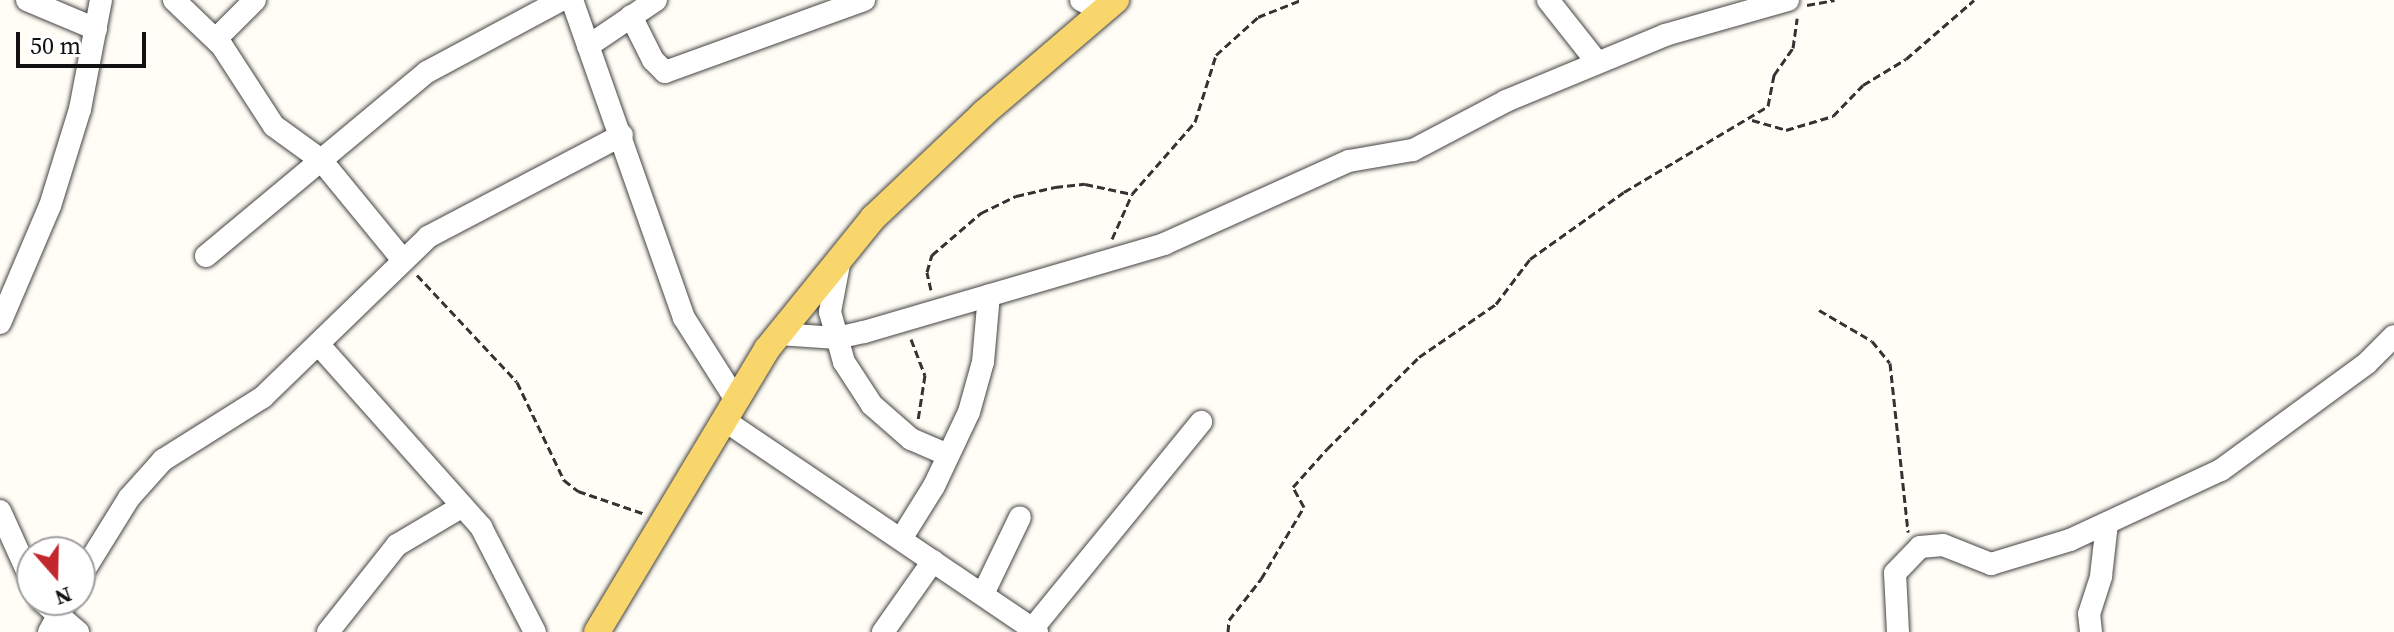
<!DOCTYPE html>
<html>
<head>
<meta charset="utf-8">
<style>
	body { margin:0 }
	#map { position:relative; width:2394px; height:632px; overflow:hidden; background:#fffdf5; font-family:"Source Serif 4",serif }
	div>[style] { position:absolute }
	.path>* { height:3px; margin-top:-1.5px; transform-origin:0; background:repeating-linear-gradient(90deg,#333 0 8px,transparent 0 12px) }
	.roads { filter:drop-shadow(0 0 2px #444) drop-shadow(0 0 2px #444) }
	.minor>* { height:22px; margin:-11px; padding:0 11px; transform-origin:11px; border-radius:11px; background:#fff }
	.major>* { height:26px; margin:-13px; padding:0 13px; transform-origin:13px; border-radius:13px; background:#f9d66b }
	span { translate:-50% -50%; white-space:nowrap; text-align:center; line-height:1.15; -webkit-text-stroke:8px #fff; paint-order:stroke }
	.north { position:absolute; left:16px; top:536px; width:80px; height:80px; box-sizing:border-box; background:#fff; border:2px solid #a0a0a0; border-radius:50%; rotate:160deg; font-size:22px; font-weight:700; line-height:32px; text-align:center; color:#111 }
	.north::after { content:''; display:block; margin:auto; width:28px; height:36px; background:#c4262e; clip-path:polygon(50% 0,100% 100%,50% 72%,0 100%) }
	.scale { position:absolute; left:16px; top:32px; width:130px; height:36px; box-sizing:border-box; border:4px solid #111; border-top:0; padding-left:10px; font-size:24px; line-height:28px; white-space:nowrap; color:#111; -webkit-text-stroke:6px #fff; paint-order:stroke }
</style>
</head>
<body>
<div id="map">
	<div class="path">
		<i style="left:1807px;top:5px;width:28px;rotate:-10deg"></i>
		<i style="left:1752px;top:120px;width:35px;rotate:16deg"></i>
		<i style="left:1786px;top:130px;width:49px;rotate:-16.6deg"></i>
		<i style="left:1833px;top:116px;width:43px;rotate:-45.9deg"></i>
		<i style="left:1863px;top:85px;width:50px;rotate:-31.2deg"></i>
		<i style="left:1906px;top:59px;width:90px;rotate:-40.9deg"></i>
		<i style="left:1112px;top:239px;width:49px;rotate:-66deg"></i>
		<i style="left:1132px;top:194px;width:96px;rotate:-48.8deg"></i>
		<i style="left:1195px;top:122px;width:70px;rotate:-72.6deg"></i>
		<i style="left:1216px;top:55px;width:57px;rotate:-42.1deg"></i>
		<i style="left:1258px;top:17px;width:46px;rotate:-21.6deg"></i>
		<i style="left:417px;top:275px;width:146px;rotate:46.9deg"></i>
		<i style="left:517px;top:382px;width:109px;rotate:64.4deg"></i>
		<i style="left:564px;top:480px;width:18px;rotate:38deg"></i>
		<i style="left:578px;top:491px;width:71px;rotate:18.9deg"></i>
		<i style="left:931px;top:290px;width:18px;rotate:-103deg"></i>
		<i style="left:927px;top:272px;width:18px;rotate:-74deg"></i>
		<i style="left:932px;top:255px;width:65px;rotate:-40.6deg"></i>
		<i style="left:981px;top:213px;width:39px;rotate:-26deg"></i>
		<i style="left:1016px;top:196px;width:40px;rotate:-13deg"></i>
		<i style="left:1055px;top:187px;width:30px;rotate:-6deg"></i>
		<i style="left:1085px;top:184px;width:48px;rotate:12deg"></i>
		<i style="left:1819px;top:310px;width:61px;rotate:30.3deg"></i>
		<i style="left:1872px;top:341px;width:28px;rotate:51deg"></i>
		<i style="left:1890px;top:363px;width:170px;rotate:83.9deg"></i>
		<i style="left:911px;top:339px;width:39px;rotate:69deg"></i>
		<i style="left:925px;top:375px;width:46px;rotate:98.8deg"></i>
		<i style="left:1228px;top:632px;width:12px;rotate:-85deg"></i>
		<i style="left:1229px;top:620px;width:52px;rotate:-52deg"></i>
		<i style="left:1261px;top:579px;width:84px;rotate:-59.2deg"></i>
		<i style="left:1304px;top:507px;width:23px;rotate:-119deg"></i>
		<i style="left:1293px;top:487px;width:51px;rotate:-48.2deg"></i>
		<i style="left:1327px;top:449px;width:130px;rotate:-45deg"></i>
		<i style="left:1419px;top:357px;width:93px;rotate:-34.5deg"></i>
		<i style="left:1496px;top:304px;width:56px;rotate:-52.9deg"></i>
		<i style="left:1530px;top:259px;width:115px;rotate:-35.5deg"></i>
		<i style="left:1624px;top:192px;width:168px;rotate:-30.8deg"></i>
		<i style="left:1768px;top:106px;width:32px;rotate:-79deg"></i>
		<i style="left:1774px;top:75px;width:33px;rotate:-55deg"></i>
		<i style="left:1793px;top:48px;width:30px;rotate:-82deg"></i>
	</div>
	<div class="roads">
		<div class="minor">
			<i style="left:27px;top:0;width:75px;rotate:22.8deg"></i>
			<i style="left:174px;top:0;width:66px;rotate:43.8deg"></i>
			<i style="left:222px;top:46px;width:95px;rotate:57deg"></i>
			<i style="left:274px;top:126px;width:58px;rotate:35.9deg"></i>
			<i style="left:321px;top:160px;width:128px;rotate:50.7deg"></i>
			<i style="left:572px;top:0;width:337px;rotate:70.6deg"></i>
			<i style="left:684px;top:318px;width:97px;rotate:57.6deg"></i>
			<i style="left:1081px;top:0;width:24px;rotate:28deg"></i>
			<i style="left:1548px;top:0;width:79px;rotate:51.7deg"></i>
			<i style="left:631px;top:16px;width:49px;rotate:63.4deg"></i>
			<i style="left:653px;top:60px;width:17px;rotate:45deg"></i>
			<i style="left:665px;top:72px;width:212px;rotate:-19.9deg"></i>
			<i style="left:216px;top:39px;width:55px;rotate:-45deg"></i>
			<i style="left:588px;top:46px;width:82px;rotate:-34.1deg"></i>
			<i style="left:206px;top:256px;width:288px;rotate:-39.8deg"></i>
			<i style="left:427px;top:72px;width:152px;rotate:-28.2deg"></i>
			<i style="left:840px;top:259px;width:54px;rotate:100.7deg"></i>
			<i style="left:830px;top:312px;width:52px;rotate:74.4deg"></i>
			<i style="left:844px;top:362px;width:51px;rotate:56.9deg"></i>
			<i style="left:872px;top:405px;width:52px;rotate:41.1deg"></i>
			<i style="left:911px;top:439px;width:40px;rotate:23.4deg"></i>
			<i style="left:0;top:323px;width:127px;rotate:-66.9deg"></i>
			<i style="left:50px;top:206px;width:102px;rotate:-72.8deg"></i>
			<i style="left:80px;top:109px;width:111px;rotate:-79.1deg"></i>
			<i style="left:779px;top:334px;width:58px;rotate:3.9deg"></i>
			<i style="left:837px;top:338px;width:28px;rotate:-13deg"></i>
			<i style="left:864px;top:332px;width:313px;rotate:-16.3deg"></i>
			<i style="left:1164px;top:244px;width:203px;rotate:-24.2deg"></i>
			<i style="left:1349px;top:161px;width:65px;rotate:-9.8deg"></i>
			<i style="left:1413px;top:150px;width:105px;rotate:-27.8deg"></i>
			<i style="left:1506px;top:101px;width:172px;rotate:-22.5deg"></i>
			<i style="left:1665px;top:35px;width:128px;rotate:-15.9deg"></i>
			<i style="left:319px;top:345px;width:244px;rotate:48.3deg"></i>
			<i style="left:481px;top:527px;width:118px;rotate:62.8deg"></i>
			<i style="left:724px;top:420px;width:378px;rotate:34.1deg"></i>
			<i style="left:0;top:511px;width:78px;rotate:65.7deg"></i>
			<i style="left:901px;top:539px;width:62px;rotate:-58.1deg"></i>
			<i style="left:934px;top:486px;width:82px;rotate:-64.7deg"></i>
			<i style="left:969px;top:412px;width:52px;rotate:-74.4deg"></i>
			<i style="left:983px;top:362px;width:67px;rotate:-84.9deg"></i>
			<i style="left:80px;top:577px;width:93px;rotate:-58.2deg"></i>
			<i style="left:129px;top:498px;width:51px;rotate:-48.2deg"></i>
			<i style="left:163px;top:460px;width:118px;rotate:-32.2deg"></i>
			<i style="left:263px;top:397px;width:230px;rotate:-44.1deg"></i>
			<i style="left:428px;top:237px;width:219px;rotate:-27.7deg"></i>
			<i style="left:983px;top:594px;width:85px;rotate:-64.3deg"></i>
			<i style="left:41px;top:600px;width:49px;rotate:40.9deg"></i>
			<i style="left:1033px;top:628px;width:266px;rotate:-50.8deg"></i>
			<i style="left:49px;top:632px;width:37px;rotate:-61deg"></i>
			<i style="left:328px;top:632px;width:111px;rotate:-51.6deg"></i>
			<i style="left:397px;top:545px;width:74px;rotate:-30.7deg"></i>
			<i style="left:883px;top:632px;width:87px;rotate:-54.8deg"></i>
			<i style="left:1898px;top:632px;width:59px;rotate:-92.9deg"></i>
			<i style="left:1895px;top:573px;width:36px;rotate:-46deg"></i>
			<i style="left:1920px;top:547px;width:23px;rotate:-5deg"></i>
			<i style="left:1943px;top:545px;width:52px;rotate:21.6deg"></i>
			<i style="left:1991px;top:564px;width:83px;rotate:-16.9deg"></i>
			<i style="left:2070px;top:540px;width:166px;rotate:-24.9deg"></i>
			<i style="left:2221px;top:470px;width:181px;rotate:-36.2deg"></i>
			<i style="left:2367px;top:363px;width:38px;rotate:-45deg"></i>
			<i style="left:2091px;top:632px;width:18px;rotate:-96deg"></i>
			<i style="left:2089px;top:614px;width:40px;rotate:-72deg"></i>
			<i style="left:2101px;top:576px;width:53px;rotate:-83.5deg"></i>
		</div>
		<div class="major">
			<i style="left:597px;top:632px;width:330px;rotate:-59deg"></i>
			<i style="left:767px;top:349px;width:169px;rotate:-51deg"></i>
			<i style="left:873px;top:218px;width:153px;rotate:-43.4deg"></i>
			<i style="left:984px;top:113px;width:174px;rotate:-40.6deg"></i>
		</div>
	</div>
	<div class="north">N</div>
	<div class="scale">50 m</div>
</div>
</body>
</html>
